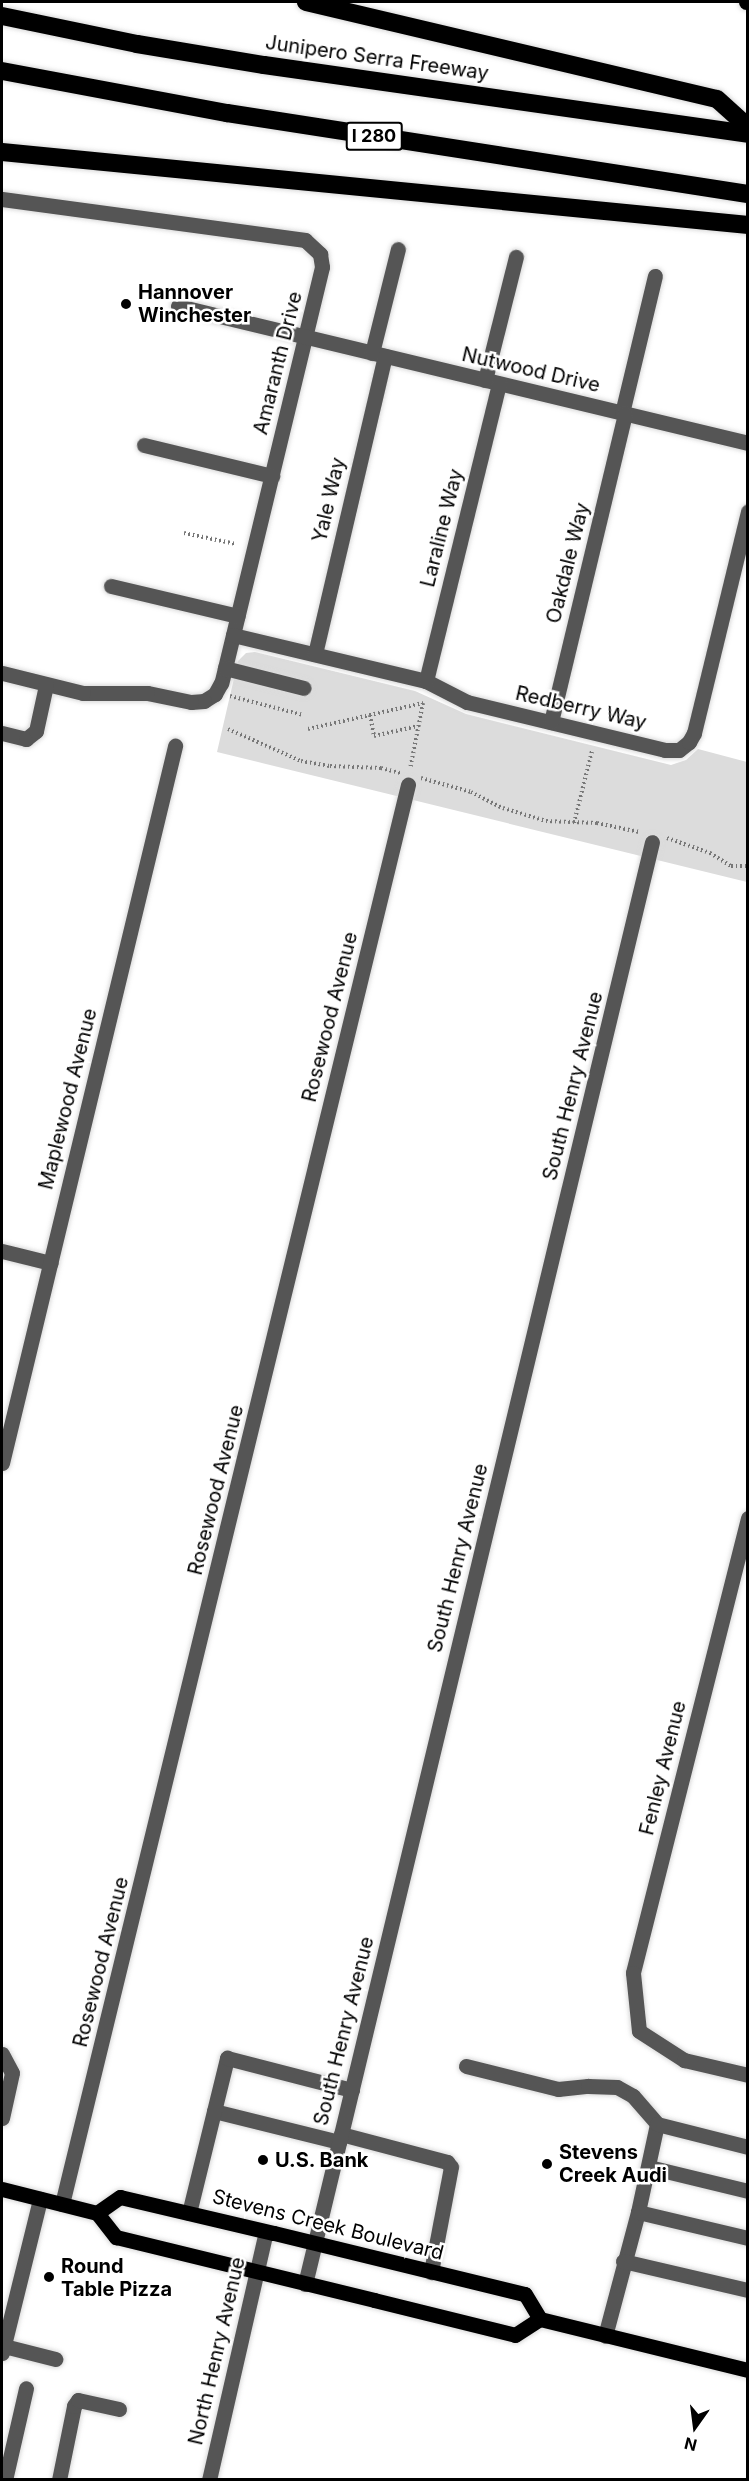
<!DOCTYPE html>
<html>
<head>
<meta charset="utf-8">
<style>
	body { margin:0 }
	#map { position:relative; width:749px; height:2481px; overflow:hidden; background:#fff; font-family:Inter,sans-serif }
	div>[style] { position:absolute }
	.green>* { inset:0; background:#dcdcdc }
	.path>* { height:4px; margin-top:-2px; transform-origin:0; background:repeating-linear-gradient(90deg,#777 0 1.5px,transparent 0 4.5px) }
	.roads { filter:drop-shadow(0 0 2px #dbdbdb) drop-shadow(0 0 2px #dbdbdb) }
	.minor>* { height:15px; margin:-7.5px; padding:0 7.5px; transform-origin:7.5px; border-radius:7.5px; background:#555 }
	.major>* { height:15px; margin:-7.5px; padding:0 7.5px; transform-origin:7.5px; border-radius:7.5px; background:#000 }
	.highway>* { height:18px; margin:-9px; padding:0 9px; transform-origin:9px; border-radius:9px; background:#000 }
	.dots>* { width:16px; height:16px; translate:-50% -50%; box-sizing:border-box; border:3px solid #fff; border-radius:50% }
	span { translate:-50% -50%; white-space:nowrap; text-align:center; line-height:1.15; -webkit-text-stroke:5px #fff; paint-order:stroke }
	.shield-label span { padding:2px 4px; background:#fff; border:2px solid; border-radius:4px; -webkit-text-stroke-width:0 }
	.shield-label { font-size:18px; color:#000; font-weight:700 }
	.street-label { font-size:20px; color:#000 }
	.poi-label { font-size:20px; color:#000; font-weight:700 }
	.left { translate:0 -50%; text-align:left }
	.frame { position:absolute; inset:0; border:3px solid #000; pointer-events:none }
	.north { position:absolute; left:665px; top:2397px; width:60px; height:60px; -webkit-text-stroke:4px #fff; paint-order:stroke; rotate:194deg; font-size:16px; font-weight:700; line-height:24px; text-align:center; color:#000 }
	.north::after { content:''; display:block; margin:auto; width:21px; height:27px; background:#000; clip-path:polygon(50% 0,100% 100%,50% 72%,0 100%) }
</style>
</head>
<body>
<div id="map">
	<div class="green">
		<i style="clip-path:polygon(255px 652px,415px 691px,466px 714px,671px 765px,686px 760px,698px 749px,747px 762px,747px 882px,217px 752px,238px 661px,246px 653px)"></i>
	</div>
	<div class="path">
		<i style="left:184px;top:533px;width:53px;rotate:11.9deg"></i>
		<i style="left:230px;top:696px;width:75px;rotate:14.6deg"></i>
		<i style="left:370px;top:715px;width:21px;rotate:79deg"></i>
		<i style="left:374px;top:736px;width:45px;rotate:-12.8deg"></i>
		<i style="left:228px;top:729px;width:80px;rotate:23.7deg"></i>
		<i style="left:301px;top:761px;width:29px;rotate:10deg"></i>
		<i style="left:330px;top:766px;width:51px;rotate:2.2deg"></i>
		<i style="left:381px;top:768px;width:20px;rotate:15deg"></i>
		<i style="left:308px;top:729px;width:118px;rotate:-12.7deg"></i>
		<i style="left:423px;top:703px;width:67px;rotate:101.1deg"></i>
		<i style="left:421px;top:778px;width:52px;rotate:15.6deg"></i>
		<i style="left:471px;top:792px;width:36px;rotate:27deg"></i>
		<i style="left:503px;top:808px;width:45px;rotate:16.8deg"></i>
		<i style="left:546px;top:821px;width:51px;rotate:2.2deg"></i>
		<i style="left:597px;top:823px;width:43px;rotate:12.1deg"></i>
		<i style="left:574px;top:823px;width:74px;rotate:-76deg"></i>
		<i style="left:667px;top:838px;width:46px;rotate:19.2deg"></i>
		<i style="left:710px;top:853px;width:25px;rotate:32deg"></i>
		<i style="left:731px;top:866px;width:17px"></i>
	</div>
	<div class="roads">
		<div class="minor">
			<i style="left:2px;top:199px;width:306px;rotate:7.7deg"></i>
			<i style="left:305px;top:240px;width:21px;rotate:43deg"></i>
			<i style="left:320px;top:254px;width:13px;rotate:81deg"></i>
			<i style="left:322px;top:267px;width:428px;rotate:103.6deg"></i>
			<i style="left:221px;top:683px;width:13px;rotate:119deg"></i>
			<i style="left:215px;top:694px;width:13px;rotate:148deg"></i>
			<i style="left:204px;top:701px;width:13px;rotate:176deg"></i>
			<i style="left:191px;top:702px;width:45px;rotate:-168.4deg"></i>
			<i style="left:147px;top:693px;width:64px;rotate:180deg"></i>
			<i style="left:83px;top:693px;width:83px;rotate:-166.1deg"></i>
			<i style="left:178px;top:306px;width:586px;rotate:13.51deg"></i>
			<i style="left:372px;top:353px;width:107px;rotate:-76deg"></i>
			<i style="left:485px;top:380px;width:127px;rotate:-75.9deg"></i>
			<i style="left:622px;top:413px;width:141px;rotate:-76.5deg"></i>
			<i style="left:144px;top:445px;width:132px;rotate:13.6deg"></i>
			<i style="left:111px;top:586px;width:130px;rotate:13.3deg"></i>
			<i style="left:233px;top:635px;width:198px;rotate:13.4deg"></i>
			<i style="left:426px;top:681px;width:46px;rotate:27.1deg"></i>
			<i style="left:467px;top:702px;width:204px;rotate:13.6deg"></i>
			<i style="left:665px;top:750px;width:14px"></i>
			<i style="left:679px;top:750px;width:13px;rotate:-39deg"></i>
			<i style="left:689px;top:742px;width:10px;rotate:-61deg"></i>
			<i style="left:694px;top:733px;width:228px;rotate:-76.3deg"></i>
			<i style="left:315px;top:654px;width:306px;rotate:-76.8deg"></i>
			<i style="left:225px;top:668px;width:81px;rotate:14.2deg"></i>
			<i style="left:426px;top:681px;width:306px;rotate:-76.2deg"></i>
			<i style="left:551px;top:722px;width:317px;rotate:-76.5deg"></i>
			<i style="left:2px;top:733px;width:25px;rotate:14deg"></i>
			<i style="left:26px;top:739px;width:13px;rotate:-39deg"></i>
			<i style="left:36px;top:731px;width:47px;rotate:-77.7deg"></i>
			<i style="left:2px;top:1251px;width:50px;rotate:13.8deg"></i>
			<i style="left:2px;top:1463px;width:738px;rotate:-76.43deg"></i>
			<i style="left:748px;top:1518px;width:469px;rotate:104.2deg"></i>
			<i style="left:633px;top:1973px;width:58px;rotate:84.1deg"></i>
			<i style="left:639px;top:2031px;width:54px;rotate:32.8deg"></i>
			<i style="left:684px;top:2060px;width:66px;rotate:13.2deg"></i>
			<i style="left:2px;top:2054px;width:21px;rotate:62deg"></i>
			<i style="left:12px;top:2073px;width:46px;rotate:102.5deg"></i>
			<i style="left:466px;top:2066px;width:95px;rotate:14deg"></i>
			<i style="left:558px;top:2089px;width:30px;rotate:-6deg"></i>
			<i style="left:588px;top:2086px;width:29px;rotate:2deg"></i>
			<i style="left:617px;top:2087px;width:18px;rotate:29deg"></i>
			<i style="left:633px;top:2096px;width:37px;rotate:49deg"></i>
			<i style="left:657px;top:2124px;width:90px;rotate:102.2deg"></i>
			<i style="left:638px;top:2212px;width:128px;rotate:104.9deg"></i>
			<i style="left:214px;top:2111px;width:129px;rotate:13.9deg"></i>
			<i style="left:657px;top:2124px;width:94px;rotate:14.2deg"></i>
			<i style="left:341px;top:2134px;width:110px;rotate:14.8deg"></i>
			<i style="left:447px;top:2162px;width:6px;rotate:51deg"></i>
			<i style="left:451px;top:2167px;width:107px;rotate:100.8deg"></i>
			<i style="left:649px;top:2167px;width:102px;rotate:13.6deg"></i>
			<i style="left:62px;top:2204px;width:1461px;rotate:-76.3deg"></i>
			<i style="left:638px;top:2212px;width:113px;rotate:13.3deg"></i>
			<i style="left:189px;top:2213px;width:160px;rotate:-76.2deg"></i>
			<i style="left:227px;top:2058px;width:129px;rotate:14.4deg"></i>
			<i style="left:623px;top:2261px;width:128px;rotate:13.1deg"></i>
			<i style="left:305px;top:2284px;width:1483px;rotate:-76.47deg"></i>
			<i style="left:4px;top:2346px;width:53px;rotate:14.3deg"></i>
			<i style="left:2px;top:2353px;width:159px;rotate:-76.1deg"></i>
			<i style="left:5px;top:2480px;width:94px;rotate:-77.1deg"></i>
			<i style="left:59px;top:2480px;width:76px;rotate:-78.5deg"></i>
			<i style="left:74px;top:2406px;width:7px;rotate:-56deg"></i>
			<i style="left:78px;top:2400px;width:42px;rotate:12.4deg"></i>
			<i style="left:209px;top:2480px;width:254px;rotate:-77.1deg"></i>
		</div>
		<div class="major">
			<i style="left:746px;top:2px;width:2px"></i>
			<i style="left:2px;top:2189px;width:98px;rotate:14.2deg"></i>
			<i style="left:97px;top:2213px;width:31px;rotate:52deg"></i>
			<i style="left:116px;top:2237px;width:266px;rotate:13.7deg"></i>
			<i style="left:374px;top:2300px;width:145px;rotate:13.9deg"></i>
			<i style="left:515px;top:2335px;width:30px;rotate:-33deg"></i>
			<i style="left:540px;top:2319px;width:214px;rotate:13.8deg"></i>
			<i style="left:97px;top:2213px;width:28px;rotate:-35deg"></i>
			<i style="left:120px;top:2197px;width:158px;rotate:13.2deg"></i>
			<i style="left:274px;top:2233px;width:258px;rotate:13.7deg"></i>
			<i style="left:525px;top:2294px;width:29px;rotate:59deg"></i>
		</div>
		<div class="highway">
			<i style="left:306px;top:2px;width:422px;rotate:13.3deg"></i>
			<i style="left:717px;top:99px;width:42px;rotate:42.1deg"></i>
			<i style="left:2px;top:16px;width:138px;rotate:11.7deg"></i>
			<i style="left:137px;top:44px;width:129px;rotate:9.4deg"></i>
			<i style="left:264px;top:65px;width:489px;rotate:8.1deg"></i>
			<i style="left:2px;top:71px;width:229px;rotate:10.6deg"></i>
			<i style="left:227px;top:113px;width:527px;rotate:8.84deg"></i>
			<i style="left:2px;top:152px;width:750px;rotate:5.59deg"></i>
		</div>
	</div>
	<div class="dots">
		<i style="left:126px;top:304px;background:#000"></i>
		<i style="left:263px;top:2160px;background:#000"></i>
		<i style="left:547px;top:2164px;background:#000"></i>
		<i style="left:49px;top:2277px;background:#000"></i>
	</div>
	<div class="shield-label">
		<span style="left:374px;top:136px">I 280</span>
	</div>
	<div class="street-label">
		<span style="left:377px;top:58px;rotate:8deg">Junipero Serra Freeway</span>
		<span style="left:278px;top:363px;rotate:-76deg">Amaranth Drive</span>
		<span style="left:531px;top:370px;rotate:13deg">Nutwood Drive</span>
		<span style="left:329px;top:500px;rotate:-77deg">Yale Way</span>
		<span style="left:442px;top:528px;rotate:-76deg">Laraline Way</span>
		<span style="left:568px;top:563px;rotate:-76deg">Oakdale Way</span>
		<span style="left:581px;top:708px;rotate:13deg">Redberry Way</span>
		<span style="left:330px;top:1017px;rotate:-76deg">Rosewood Avenue</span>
		<span style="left:573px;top:1086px;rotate:-76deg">South Henry Avenue</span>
		<span style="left:68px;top:1099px;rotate:-76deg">Maplewood Avenue</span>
		<span style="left:216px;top:1490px;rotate:-76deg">Rosewood Avenue</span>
		<span style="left:458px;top:1558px;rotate:-76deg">South Henry Avenue</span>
		<span style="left:663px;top:1768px;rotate:-76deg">Fenley Avenue</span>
		<span style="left:101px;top:1962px;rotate:-76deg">Rosewood Avenue</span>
		<span style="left:344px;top:2031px;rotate:-76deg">South Henry Avenue</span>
		<span style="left:328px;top:2225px;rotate:14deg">Stevens Creek Boulevard</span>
		<span style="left:217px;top:2351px;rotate:-77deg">North Henry Avenue</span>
	</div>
	<div class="poi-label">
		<span class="left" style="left:138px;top:304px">Hannover<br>Winchester</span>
		<span class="left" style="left:559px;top:2164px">Stevens<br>Creek Audi</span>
		<span class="left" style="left:275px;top:2160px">U.S. Bank</span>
		<span class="left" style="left:61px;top:2278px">Round<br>Table Pizza</span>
	</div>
	<div class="frame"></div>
	<div class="north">N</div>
</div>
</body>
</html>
